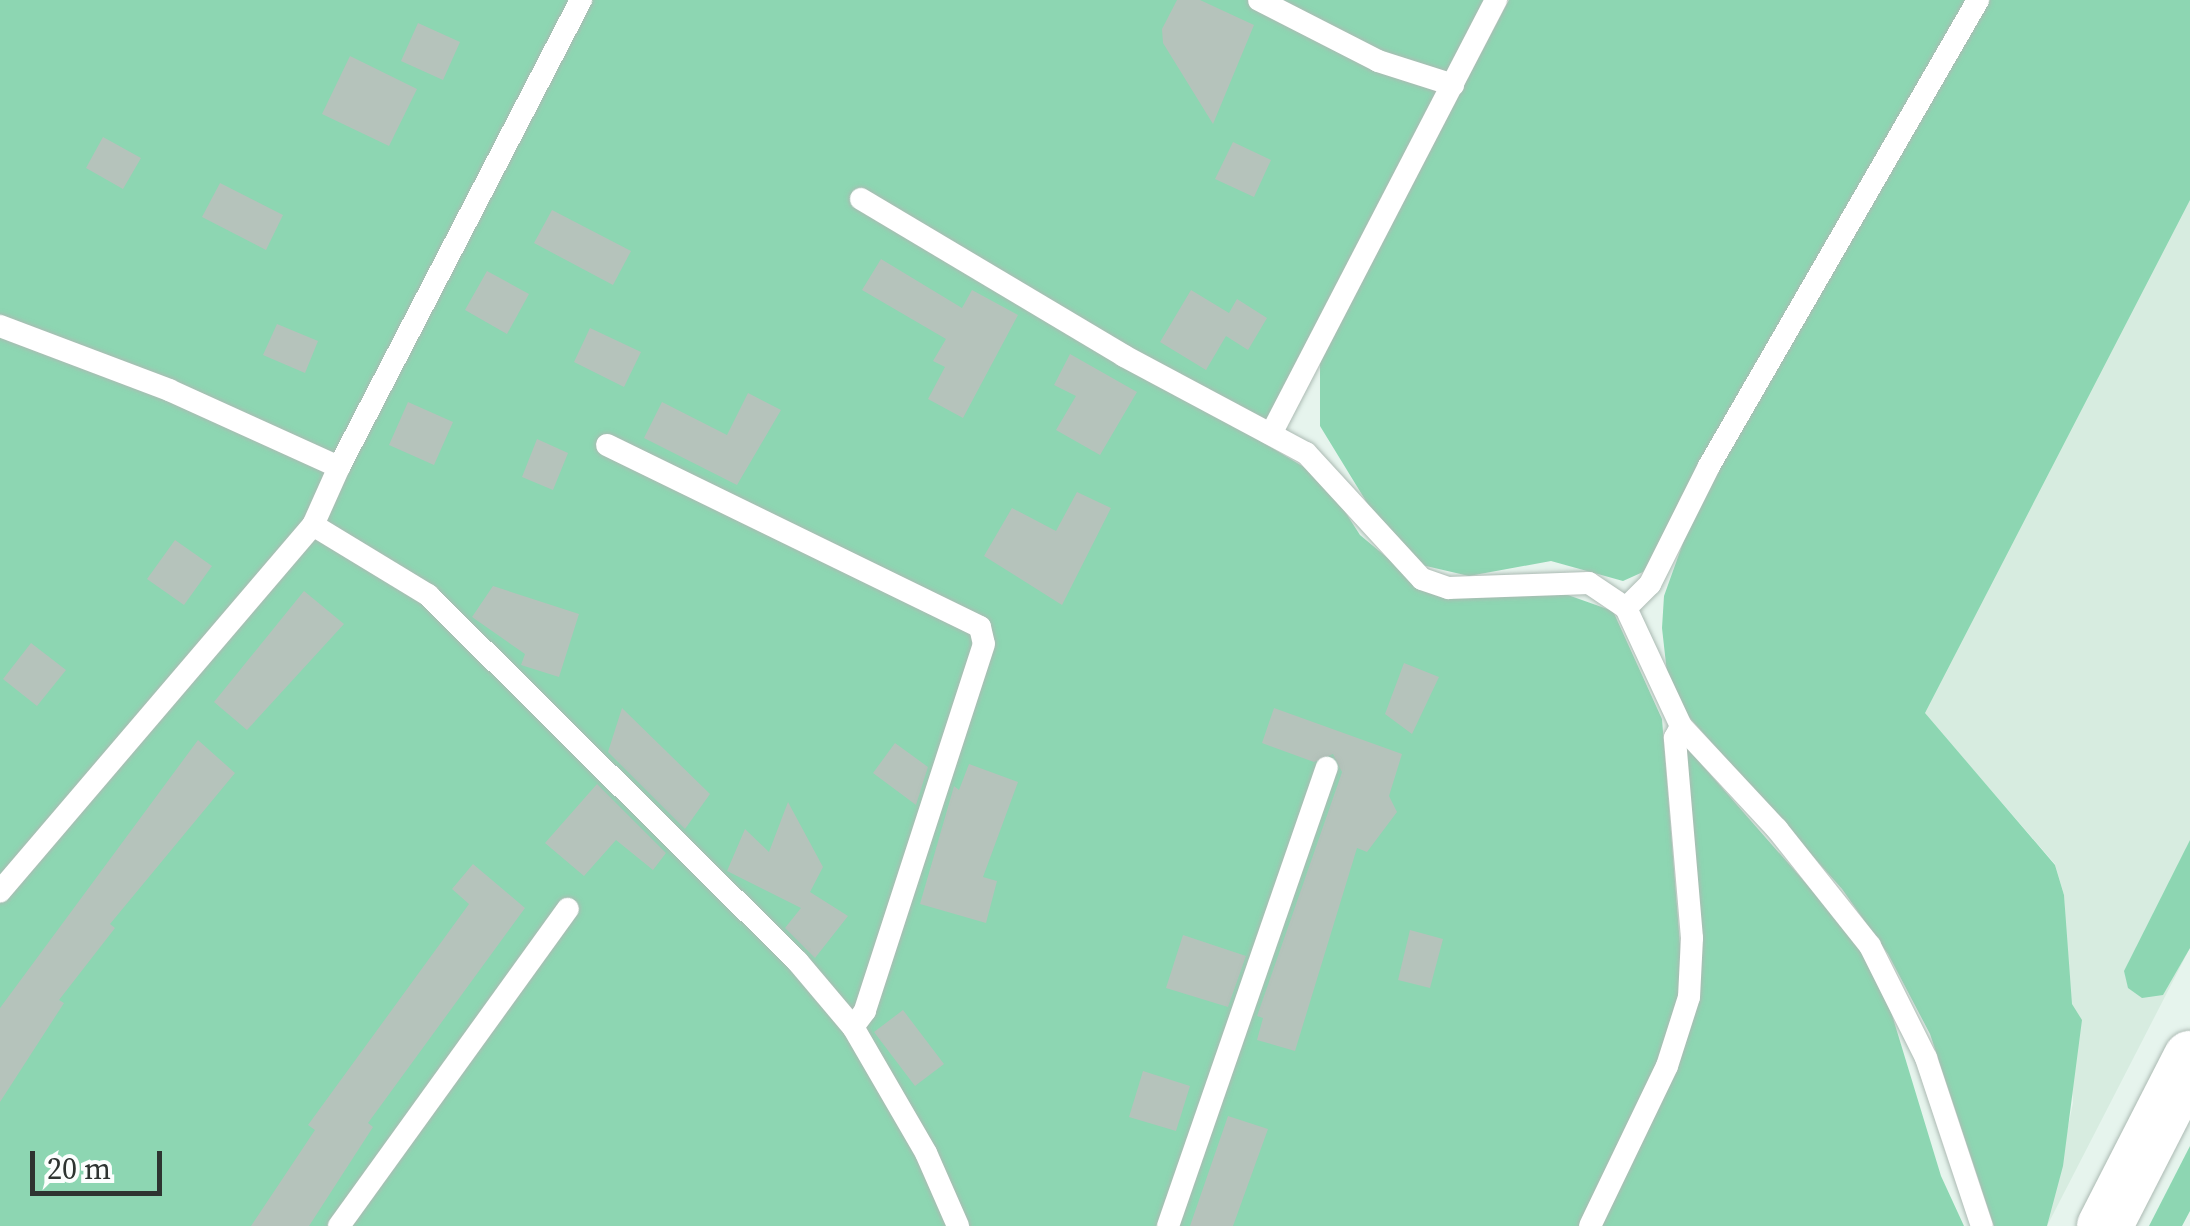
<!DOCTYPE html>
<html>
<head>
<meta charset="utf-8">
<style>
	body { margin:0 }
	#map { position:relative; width:2190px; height:1226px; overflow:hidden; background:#e6f4ed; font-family:"Source Serif 4",serif }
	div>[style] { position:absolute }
	.built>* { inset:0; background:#d7ece0 }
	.green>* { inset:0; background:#8dd6b2 }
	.building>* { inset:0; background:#b5c3bb }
	.roads { filter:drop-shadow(0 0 2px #acbab3) drop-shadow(0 0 2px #acbab3) }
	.lane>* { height:22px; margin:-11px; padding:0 11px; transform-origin:11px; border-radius:11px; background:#fff }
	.highway>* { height:55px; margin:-27.5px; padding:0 27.5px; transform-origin:27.5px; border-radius:27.5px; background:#fff }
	span { translate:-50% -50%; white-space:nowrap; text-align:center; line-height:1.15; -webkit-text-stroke:9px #fbfefd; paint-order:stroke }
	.scale { position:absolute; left:30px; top:1151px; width:132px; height:45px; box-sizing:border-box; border:5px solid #2e3431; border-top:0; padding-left:12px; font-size:30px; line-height:35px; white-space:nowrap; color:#2e3431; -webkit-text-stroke:8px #fbfefd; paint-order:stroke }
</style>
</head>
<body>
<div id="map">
	<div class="built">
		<i style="clip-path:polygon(2190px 94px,2190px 948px,2047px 1226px,2073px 1103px,2064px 895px,2055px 864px,1924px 713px)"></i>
	</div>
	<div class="green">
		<i style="clip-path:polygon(0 0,1489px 0,1257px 439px,1324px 479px,1360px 535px,1421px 586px,1452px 597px,1565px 594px,1613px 611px,1662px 719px,1683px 982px,1668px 1044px,1581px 1226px,0 1226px)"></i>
		<i style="clip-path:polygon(1509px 0,1967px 0,1681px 497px,1655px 555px,1643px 572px,1623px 581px,1551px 561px,1469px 576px,1413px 563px,1391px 542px,1320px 426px,1320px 359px)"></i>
		<i style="clip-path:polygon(1985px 0,2190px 0,2190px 200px,1925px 713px,2055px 865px,2064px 895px,2072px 1004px,2082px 1020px,2063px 1166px,2047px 1226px,1994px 1226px,1930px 1034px,1888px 954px,1842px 889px,1681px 708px,1667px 673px,1662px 628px,1664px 596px,1693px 515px)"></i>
		<i style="clip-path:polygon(1681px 741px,1859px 944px,1889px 1005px,1941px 1176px,1964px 1226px,1598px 1226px,1694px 1006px)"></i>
		<i style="clip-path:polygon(2190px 840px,2190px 948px,2163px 995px,2142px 998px,2128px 988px,2124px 971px)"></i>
		<i style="clip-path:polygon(2190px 1146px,2190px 1211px,2182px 1226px,2149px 1226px)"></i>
	</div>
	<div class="building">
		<i style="clip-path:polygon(1177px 0,1200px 0,1254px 25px,1213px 124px,1163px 43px,1162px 29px)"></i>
		<i style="clip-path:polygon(418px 23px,460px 42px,443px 80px,401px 61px)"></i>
		<i style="clip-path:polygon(350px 56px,417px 89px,389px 146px,322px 114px)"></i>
		<i style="clip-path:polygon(103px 137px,141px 158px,123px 189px,86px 168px)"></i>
		<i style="clip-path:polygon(1233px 142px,1271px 160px,1254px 197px,1215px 179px)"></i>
		<i style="clip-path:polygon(220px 183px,283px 215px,266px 250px,202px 217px)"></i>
		<i style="clip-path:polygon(552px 210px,631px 251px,613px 285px,534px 243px)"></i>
		<i style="clip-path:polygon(881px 259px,962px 308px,972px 290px,1018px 315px,963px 418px,928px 399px,945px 367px,933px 361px,946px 339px,862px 290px)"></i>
		<i style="clip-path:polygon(487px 271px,529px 294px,507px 334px,465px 310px)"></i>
		<i style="clip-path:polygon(1191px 290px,1229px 313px,1237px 299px,1267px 318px,1248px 350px,1226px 336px,1206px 370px,1160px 342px)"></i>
		<i style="clip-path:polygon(277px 324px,318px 341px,305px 373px,263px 355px)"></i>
		<i style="clip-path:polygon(590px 328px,641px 352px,624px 387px,574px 362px)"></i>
		<i style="clip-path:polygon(1070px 354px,1137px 392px,1100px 455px,1056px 430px,1076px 396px,1054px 385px)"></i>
		<i style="clip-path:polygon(748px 393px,781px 410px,737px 485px,644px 438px,662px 402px,727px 435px)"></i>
		<i style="clip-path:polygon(408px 402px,453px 422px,434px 465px,389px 445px)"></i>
		<i style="clip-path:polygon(537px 439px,568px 453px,553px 490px,522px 477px)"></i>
		<i style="clip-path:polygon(1077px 492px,1111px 508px,1062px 605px,984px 556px,1012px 508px,1056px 531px)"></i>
		<i style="clip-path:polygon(175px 540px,212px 566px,184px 605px,147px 579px)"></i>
		<i style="clip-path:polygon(493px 586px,579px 614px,559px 677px,521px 665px,525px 654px,472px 617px)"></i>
		<i style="clip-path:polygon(304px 591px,344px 624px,247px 730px,214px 702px)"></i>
		<i style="clip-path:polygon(31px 643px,66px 670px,37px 706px,3px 679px)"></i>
		<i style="clip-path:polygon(1404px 663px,1439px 677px,1412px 734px,1385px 714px)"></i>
		<i style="clip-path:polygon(622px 708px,710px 794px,685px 829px,608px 752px)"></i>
		<i style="clip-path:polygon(1274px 708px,1402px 754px,1389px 796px,1397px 812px,1367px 852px,1357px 848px,1295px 1051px,1257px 1040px,1263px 1018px,1257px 1016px,1342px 772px,1333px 754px,1314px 762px,1262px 743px)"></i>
		<i style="clip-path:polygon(198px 740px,235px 773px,110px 924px,115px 928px,59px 1000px,64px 1003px,0 1102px,0 1008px)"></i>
		<i style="clip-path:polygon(895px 743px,928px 767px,916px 805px,873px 773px)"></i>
		<i style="clip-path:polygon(969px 764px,1018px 782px,983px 877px,997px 881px,986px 923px,920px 904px,954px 786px,959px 790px)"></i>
		<i style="clip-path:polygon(597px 784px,666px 853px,653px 870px,616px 840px,584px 876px,545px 843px)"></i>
		<i style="clip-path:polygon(788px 802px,823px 867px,810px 892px,848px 916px,815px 958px,785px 928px,801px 908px,727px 871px,745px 829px,769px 852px)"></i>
		<i style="clip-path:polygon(473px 864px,525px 908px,368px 1123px,373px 1127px,309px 1226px,251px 1226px,315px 1130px,308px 1125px,469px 904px,452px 889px)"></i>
		<i style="clip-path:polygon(1410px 930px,1443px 939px,1430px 988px,1398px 980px)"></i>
		<i style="clip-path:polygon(1183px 935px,1246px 956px,1228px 1007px,1166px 988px)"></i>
		<i style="clip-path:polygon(903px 1010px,944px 1064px,915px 1086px,874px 1032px)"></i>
		<i style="clip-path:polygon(1143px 1071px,1190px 1086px,1176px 1131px,1129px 1117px)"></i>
		<i style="clip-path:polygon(1228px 1116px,1268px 1129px,1233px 1226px,1190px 1226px)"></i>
	</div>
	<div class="roads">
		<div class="lane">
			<i style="left:1259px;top:0;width:134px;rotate:27.1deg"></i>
			<i style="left:1378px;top:61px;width:79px;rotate:17.7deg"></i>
			<i style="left:861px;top:199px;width:306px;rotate:30.8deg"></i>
			<i style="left:1124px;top:356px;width:206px;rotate:28.1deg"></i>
			<i style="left:1306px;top:453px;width:171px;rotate:47.4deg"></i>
			<i style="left:1422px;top:579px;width:28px;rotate:19deg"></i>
			<i style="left:1448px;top:588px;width:141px;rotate:-2deg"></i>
			<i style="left:1589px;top:583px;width:45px;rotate:34deg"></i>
			<i style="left:0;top:326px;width:181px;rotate:20.7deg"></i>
			<i style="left:169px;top:390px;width:187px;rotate:24.4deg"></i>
			<i style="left:339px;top:467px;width:64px;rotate:114.1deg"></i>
			<i style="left:313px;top:525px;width:482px;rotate:130.5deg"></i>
			<i style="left:1271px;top:434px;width:489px;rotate:-62.6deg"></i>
			<i style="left:607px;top:445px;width:415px;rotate:26deg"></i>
			<i style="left:980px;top:627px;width:17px;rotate:77deg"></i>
			<i style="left:984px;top:644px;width:386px;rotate:108deg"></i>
			<i style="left:865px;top:1011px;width:20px;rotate:127deg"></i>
			<i style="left:339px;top:467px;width:526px;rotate:-62.61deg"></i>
			<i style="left:313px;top:525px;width:135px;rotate:31.3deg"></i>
			<i style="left:428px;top:595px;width:521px;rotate:44.77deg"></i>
			<i style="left:798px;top:962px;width:85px;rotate:49.8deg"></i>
			<i style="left:853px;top:1027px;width:146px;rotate:59.9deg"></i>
			<i style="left:926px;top:1153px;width:80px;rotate:66.3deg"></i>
			<i style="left:1681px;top:726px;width:141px;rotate:47deg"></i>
			<i style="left:1777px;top:829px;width:149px;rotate:51.5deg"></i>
			<i style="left:1870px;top:946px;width:125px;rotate:63.4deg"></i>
			<i style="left:1926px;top:1058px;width:177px;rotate:71.6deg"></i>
			<i style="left:339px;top:1226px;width:391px;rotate:-54.2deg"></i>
			<i style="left:1168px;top:1226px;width:485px;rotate:-70.9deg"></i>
			<i style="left:1590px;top:1226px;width:178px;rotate:-64.3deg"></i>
			<i style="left:1667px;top:1066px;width:72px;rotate:-72.3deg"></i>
			<i style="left:1689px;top:997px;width:59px;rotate:-87.1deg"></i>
			<i style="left:1692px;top:938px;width:201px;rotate:-94.9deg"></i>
			<i style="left:1675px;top:738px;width:13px;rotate:-63deg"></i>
			<i style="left:1681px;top:726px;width:130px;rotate:-115deg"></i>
			<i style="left:1626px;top:608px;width:34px;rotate:-45deg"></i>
			<i style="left:1650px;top:584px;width:132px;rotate:-63.4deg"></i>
			<i style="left:1709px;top:466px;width:538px;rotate:-60deg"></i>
		</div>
		<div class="highway">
			<i style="left:2104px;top:1226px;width:189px;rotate:-62.9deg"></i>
		</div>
	</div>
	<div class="scale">20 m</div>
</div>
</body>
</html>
